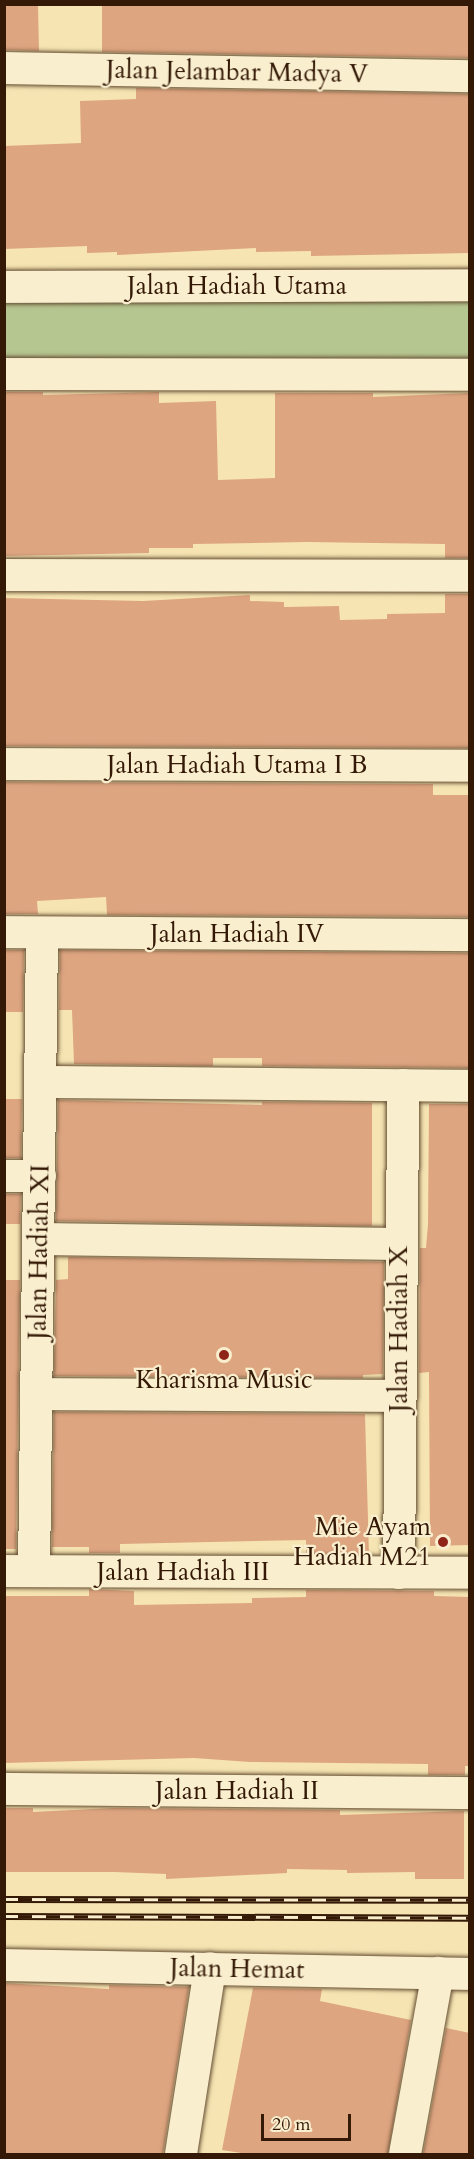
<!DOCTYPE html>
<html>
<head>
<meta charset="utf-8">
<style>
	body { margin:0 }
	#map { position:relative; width:474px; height:2159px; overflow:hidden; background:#f6e5b3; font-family:Cardo,serif }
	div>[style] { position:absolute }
	.green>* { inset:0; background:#b6c691 }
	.building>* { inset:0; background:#dea581 }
	.roads { filter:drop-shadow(0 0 2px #644c31) drop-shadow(0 0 2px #644c31) }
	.minor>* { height:32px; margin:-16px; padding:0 16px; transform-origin:16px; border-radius:16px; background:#f9eece }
	.rail>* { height:7px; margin-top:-3.5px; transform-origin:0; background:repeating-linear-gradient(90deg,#f9eece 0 14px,#341906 0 28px); box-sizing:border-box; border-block:2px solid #341906 }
	.dots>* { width:16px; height:16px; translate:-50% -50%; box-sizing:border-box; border:3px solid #f9eece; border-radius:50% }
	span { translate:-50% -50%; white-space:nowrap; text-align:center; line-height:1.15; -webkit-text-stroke:4.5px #f9eece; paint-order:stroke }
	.street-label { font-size:26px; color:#341906 }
	.poi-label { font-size:26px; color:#341906 }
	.right { translate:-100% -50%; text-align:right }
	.frame { position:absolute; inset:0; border:6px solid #341906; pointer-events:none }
	.scale { position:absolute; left:261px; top:2114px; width:90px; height:27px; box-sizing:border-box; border:3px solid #341906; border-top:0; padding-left:8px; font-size:18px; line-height:21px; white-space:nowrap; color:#341906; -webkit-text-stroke:4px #f9eece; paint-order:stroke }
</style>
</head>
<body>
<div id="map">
	<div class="green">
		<i style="clip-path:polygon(5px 287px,469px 288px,469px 372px,5px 368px)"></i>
	</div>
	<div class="building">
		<i style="clip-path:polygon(5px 4px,38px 4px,39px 51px,5px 50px)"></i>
		<i style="clip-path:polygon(102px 4px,470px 4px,470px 58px,102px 52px)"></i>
		<i style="clip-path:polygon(136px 88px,470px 94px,470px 253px,311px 256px,311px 251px,256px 252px,256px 248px,117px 255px,117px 252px,87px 253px,87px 246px,4px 249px,4px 146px,81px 143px,80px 101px,136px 99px)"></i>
		<i style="clip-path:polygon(4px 392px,43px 392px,43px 395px,159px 392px,159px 403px,216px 401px,218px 480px,275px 478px,275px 393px,373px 393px,373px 397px,470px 393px,470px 558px,445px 558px,445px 544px,306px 542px,193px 544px,193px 548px,149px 548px,149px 553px,4px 556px)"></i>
		<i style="clip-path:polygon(445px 594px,470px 594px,470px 748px,4px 746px,4px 598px,143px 601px,250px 595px,250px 601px,284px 602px,284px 607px,339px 606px,340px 620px,387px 619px,387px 614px,445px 613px)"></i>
		<i style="clip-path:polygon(4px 782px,433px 784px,433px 795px,470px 795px,470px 917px,107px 915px,106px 897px,37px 901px,38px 914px,4px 914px)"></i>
		<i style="clip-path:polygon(4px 950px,24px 950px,23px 1012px,4px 1012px)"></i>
		<i style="clip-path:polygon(60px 950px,470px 953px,470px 1068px,262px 1066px,262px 1058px,213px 1058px,213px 1066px,74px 1064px,72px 1010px,59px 1010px)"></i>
		<i style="clip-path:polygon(4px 1099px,22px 1099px,21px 1158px,4px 1158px)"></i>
		<i style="clip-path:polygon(58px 1100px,262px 1105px,262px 1102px,372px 1103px,372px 1226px,56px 1221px)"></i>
		<i style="clip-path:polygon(429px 1104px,470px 1104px,470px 1545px,430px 1546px,429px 1372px,419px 1373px,420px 1248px,426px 1248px,428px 1224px)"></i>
		<i style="clip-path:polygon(4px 1194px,21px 1194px,20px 1224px,4px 1224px)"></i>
		<i style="clip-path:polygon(68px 1257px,384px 1262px,383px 1374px,363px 1375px,363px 1378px,54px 1376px,56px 1280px,68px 1279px)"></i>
		<i style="clip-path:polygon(4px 1280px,20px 1280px,16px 1549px,4px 1549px)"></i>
		<i style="clip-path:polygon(54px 1412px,365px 1414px,369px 1555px,306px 1554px,306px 1540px,120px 1544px,120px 1553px,89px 1553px,89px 1547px,52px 1547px)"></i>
		<i style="clip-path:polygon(89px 1589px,134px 1591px,134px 1605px,252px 1603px,252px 1598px,306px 1597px,306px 1590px,434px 1591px,434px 1596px,470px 1597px,470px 1766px,465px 1766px,465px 1775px,428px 1775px,428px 1764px,250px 1762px,194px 1758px,4px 1763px,4px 1596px,89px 1596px)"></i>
		<i style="clip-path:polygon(4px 1808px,33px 1808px,33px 1812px,114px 1808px,340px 1810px,340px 1815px,464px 1811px,464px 1879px,415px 1879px,415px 1872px,347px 1873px,347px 1870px,287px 1869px,287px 1873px,166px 1879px,166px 1874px,114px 1872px,4px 1872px)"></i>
		<i style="clip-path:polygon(4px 1983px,109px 1989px,109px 1985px,189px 1987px,163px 2154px,4px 2154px)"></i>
		<i style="clip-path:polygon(253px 1988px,322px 1989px,320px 2001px,411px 2020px,388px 2154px,248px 2154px,222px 2150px)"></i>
		<i style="clip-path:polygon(446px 2028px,470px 2033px,470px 2154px,423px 2154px)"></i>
	</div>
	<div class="roads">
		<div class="minor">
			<i style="left:4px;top:68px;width:466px;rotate:1deg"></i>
			<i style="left:4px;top:287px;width:466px;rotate:-0.2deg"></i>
			<i style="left:4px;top:374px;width:466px;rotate:0.1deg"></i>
			<i style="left:4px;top:575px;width:466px;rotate:0.1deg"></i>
			<i style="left:4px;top:764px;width:466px;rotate:0.2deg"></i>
			<i style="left:4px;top:932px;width:466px;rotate:0.4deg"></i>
			<i style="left:41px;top:1082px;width:429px;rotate:0.5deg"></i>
			<i style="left:4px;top:1176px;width:36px"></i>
			<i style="left:39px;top:1239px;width:361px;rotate:0.8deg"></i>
			<i style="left:37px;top:1394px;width:362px;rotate:0.3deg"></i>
			<i style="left:4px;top:1571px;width:466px;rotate:0.2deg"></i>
			<i style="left:34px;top:1571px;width:638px;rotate:-89.28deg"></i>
			<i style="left:399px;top:1573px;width:488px;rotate:-89.5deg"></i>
			<i style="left:4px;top:1789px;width:466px;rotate:0.5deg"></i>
			<i style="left:4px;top:1965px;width:466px;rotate:1.1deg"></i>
			<i style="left:181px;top:2154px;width:188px;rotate:-81.1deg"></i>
			<i style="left:405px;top:2154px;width:184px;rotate:-79.7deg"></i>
		</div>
	</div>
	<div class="rail">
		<i style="left:4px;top:1899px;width:466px;rotate:0.1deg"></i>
		<i style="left:4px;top:1916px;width:466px;rotate:0.2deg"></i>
	</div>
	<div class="dots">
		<i style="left:224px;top:1355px;background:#8f2418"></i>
		<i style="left:443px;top:1542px;background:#8f2418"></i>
	</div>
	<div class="street-label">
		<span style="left:237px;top:72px;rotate:1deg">Jalan Jelambar Madya V</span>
		<span style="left:237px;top:286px">Jalan Hadiah Utama</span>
		<span style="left:237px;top:765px">Jalan Hadiah Utama I B</span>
		<span style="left:237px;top:934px">Jalan Hadiah IV</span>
		<span style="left:39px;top:1252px;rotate:-89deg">Jalan Hadiah XI</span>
		<span style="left:399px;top:1329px;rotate:-90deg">Jalan Hadiah X</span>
		<span style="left:183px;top:1572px">Jalan Hadiah III</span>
		<span style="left:237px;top:1791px">Jalan Hadiah II</span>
		<span style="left:237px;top:1969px;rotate:1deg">Jalan Hemat</span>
	</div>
	<div class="poi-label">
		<span style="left:224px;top:1380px">Kharisma Music</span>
		<span class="right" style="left:431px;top:1542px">Mie Ayam<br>Hadiah M21</span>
	</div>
	<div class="frame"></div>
	<div class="scale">20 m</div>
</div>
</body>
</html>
